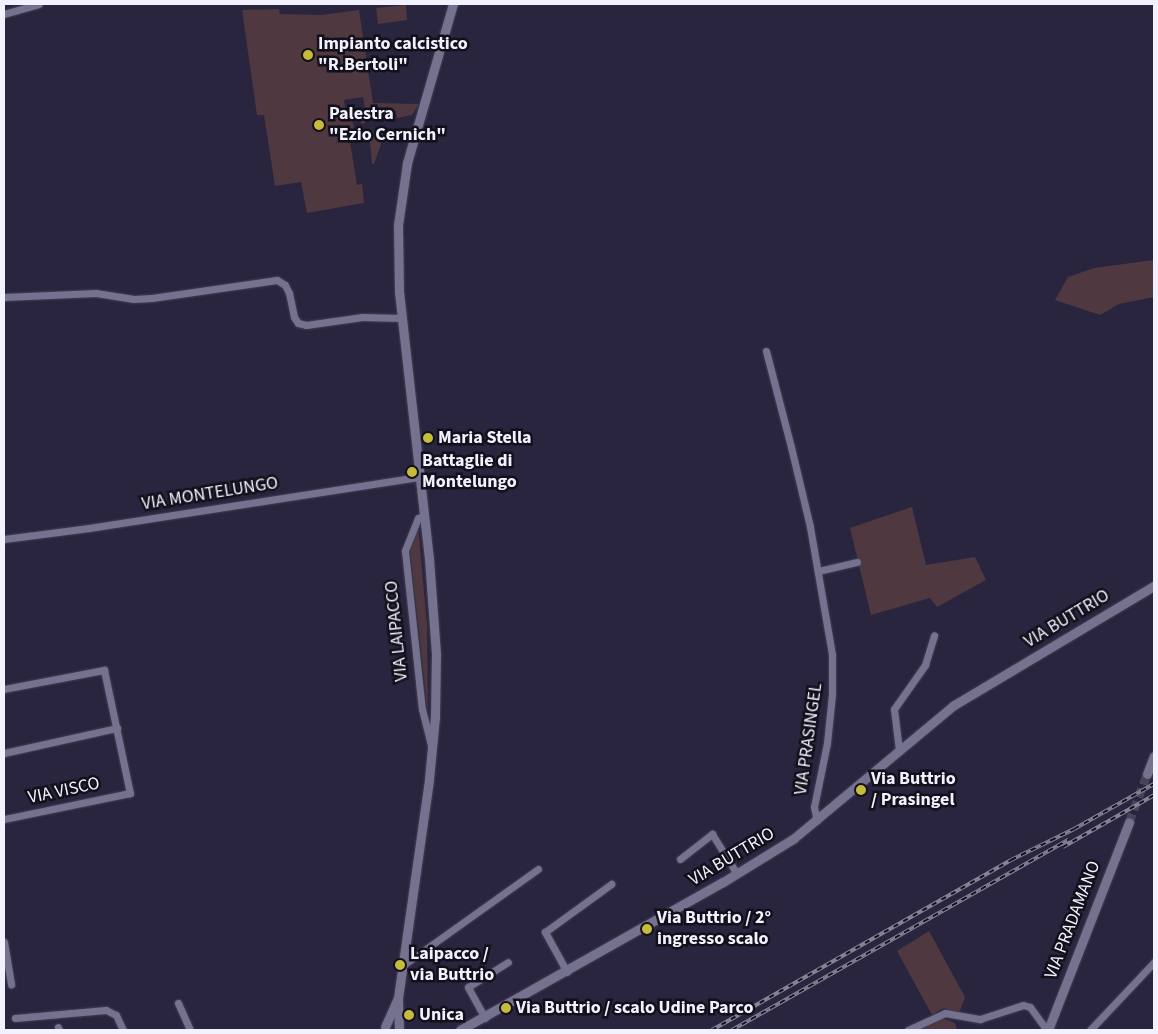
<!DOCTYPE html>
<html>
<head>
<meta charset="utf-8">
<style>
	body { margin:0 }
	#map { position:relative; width:1158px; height:1034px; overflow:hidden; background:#29253e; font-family:"Source Sans 3",sans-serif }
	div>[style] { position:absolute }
	.green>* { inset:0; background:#4f383f }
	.tertiary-tunnel>* { height:9px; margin-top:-4.5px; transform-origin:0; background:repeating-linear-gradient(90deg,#47445b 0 9px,transparent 0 13.5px) }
	.roads { filter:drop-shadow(0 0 1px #433f54) drop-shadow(0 0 1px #433f54) }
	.minor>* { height:7px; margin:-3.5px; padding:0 3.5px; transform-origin:3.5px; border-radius:3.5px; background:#75728f }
	.tertiary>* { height:9px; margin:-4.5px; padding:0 4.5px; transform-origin:4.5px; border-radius:4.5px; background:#75728f }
	.rail>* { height:4px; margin-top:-2px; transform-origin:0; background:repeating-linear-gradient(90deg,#12101b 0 5.5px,#858296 0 11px); box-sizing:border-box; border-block:1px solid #858296 }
	.dots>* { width:14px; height:14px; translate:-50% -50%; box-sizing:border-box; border:2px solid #12101b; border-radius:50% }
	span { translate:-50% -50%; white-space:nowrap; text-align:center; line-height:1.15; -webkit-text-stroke:5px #12101b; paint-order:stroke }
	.poi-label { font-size:18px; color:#f2f1ff; font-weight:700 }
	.left { translate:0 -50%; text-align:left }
	.street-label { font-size:18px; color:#f2f1ff }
	.frame { position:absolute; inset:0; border:5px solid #f2f1ff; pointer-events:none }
</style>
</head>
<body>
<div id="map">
	<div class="green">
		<i style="clip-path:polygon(406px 5px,407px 20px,378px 24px,376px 8px)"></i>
		<i style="clip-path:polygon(279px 9px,280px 14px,321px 15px,359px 10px,373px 103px,419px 104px,412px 115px,397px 118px,396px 111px,372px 115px,372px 118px,365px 119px,365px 123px,361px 124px,360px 116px,366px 115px,363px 97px,344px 100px,347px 119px,352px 119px,355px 134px,349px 136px,357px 185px,362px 184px,364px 203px,307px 213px,301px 182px,275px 186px,264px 115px,257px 115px,242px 10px)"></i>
		<i style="clip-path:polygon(386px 130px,374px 164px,372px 164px,369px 132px)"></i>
		<i style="clip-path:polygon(1154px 260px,1154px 297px,1119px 304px,1100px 315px,1055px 300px,1068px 277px,1094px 268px)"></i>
		<i style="clip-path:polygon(912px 507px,926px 565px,975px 557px,986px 580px,937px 607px,930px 598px,871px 615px,850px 528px)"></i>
		<i style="clip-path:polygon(418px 525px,427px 625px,428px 714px,410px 550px)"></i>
		<i style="clip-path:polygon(929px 931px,965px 997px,959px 1013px,944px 1008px,932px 1015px,897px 951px)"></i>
		<i style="clip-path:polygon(942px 1018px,955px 1023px,957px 1030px,915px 1030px)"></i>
	</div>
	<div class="tertiary-tunnel">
		<i style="left:1129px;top:822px;width:51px;rotate:-69.4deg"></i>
	</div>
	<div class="roads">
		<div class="minor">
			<i style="left:4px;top:14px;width:36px;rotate:-16deg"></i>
			<i style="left:4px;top:297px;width:92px;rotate:-2.5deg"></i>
			<i style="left:96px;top:293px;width:38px;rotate:9deg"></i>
			<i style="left:134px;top:299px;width:18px;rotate:-3deg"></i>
			<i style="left:152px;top:298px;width:126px;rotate:-8.2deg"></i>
			<i style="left:277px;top:280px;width:9px;rotate:32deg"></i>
			<i style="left:285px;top:285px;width:9px;rotate:63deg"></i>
			<i style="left:289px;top:293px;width:25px;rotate:78deg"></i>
			<i style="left:294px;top:317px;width:7px;rotate:56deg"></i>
			<i style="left:298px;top:323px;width:8px;rotate:14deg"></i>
			<i style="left:306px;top:325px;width:57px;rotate:-8.1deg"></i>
			<i style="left:362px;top:317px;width:40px;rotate:1.4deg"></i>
			<i style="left:766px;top:351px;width:99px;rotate:75.4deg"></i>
			<i style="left:791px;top:447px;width:82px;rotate:76.6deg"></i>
			<i style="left:810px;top:527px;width:130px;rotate:80.2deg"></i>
			<i style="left:832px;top:655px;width:39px;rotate:90deg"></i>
			<i style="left:832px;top:694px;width:49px;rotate:95.8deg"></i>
			<i style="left:827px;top:743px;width:65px;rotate:101.5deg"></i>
			<i style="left:814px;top:807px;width:14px;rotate:78deg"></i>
			<i style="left:425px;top:516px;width:7px;rotate:164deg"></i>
			<i style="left:418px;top:518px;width:35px;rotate:112deg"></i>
			<i style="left:405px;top:551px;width:159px;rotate:83.9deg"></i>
			<i style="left:422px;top:709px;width:38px;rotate:76deg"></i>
			<i style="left:4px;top:539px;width:86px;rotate:-7.4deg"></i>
			<i style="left:89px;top:528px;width:335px;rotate:-8.8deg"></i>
			<i style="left:818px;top:571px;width:40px;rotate:-13deg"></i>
			<i style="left:4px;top:689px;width:102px;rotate:-10.8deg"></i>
			<i style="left:104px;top:670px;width:126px;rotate:78.1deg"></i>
			<i style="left:130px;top:793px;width:129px;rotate:168.3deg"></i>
			<i style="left:899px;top:750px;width:41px;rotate:-97deg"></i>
			<i style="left:894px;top:709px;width:54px;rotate:-54.8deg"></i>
			<i style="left:925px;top:665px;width:31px;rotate:-73deg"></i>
			<i style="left:4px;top:753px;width:116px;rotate:-12.5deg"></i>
			<i style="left:680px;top:859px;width:41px;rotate:-38deg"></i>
			<i style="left:712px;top:834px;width:47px;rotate:58deg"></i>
			<i style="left:4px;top:942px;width:43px;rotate:80.5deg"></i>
			<i style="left:402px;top:966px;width:167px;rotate:-35.5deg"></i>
			<i style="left:567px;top:972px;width:46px;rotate:-118.8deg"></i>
			<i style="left:545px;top:932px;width:82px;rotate:-36deg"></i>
			<i style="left:178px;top:1003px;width:30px;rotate:66deg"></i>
			<i style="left:15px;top:1018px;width:91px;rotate:-5deg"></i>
			<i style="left:106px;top:1010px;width:11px;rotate:27deg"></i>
			<i style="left:116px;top:1015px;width:17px;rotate:65deg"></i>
			<i style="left:485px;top:1018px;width:35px;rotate:-119deg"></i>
			<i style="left:468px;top:987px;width:47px;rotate:-32deg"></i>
			<i style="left:58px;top:1027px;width:3px;rotate:72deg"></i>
			<i style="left:908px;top:1030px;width:41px;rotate:-24.7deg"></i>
			<i style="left:945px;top:1013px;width:36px;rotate:10deg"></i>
			<i style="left:980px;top:1019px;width:45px;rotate:-18deg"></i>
			<i style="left:1023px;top:1005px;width:7px;rotate:16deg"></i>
			<i style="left:1030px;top:1007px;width:29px;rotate:54deg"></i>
			<i style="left:1090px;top:1030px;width:93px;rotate:-46.7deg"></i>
		</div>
		<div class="tertiary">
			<i style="left:1147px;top:774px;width:19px;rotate:-69deg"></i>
			<i style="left:385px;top:1027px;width:30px;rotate:-66deg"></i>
			<i style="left:399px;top:1029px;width:31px;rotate:-92deg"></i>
			<i style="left:398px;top:998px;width:221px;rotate:-81.9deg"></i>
			<i style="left:429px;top:779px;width:62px;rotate:-84.5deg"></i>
			<i style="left:435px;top:717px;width:63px;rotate:-89.1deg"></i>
			<i style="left:436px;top:654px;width:95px;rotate:-94.2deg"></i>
			<i style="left:429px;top:559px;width:270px;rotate:-96.4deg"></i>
			<i style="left:399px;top:291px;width:66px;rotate:-90.9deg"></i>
			<i style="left:398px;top:225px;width:63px;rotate:-81.7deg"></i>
			<i style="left:407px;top:163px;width:166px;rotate:-73.9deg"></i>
			<i style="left:460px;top:1030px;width:302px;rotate:-29.4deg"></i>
			<i style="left:723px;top:882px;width:82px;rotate:-31.6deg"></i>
			<i style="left:793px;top:839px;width:209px;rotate:-39.8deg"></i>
			<i style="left:954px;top:705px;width:233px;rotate:-30.8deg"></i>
			<i style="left:1048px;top:1030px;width:223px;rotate:-68.7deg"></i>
		</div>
	</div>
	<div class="rail">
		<i style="left:1063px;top:847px;width:105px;rotate:-29.7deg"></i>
		<i style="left:712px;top:1030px;width:344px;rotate:-29.6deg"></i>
		<i style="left:1011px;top:860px;width:70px;rotate:-26.2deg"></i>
		<i style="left:1074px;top:829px;width:92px;rotate:-29.4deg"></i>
		<i style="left:732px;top:1030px;width:387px;rotate:-29.5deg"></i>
	</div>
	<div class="dots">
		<i style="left:308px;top:55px;background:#c7bb3b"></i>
		<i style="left:319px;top:125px;background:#c7bb3b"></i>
		<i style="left:428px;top:438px;background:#c7bb3b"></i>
		<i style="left:412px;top:472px;background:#c7bb3b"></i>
		<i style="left:861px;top:790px;background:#c7bb3b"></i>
		<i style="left:647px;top:929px;background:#c7bb3b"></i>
		<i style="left:400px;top:965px;background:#c7bb3b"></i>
		<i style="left:506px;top:1008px;background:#c7bb3b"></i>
		<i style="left:409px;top:1015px;background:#c7bb3b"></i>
	</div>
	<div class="poi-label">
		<span class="left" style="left:318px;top:55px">Impianto calcistico<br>"R.Bertoli"</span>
		<span class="left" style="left:329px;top:125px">Palestra<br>"Ezio Cernich"</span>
		<span class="left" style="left:438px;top:438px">Maria Stella</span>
		<span class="left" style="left:422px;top:472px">Battaglie di<br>Montelungo</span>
		<span class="left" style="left:871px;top:790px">Via Buttrio<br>/ Prasingel</span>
		<span class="left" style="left:657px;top:929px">Via Buttrio / 2°<br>ingresso scalo</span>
		<span class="left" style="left:410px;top:965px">Laipacco /<br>via Buttrio</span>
		<span class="left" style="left:516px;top:1008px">Via Buttrio / scalo Udine Parco</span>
		<span class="left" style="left:419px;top:1015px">Unica</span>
	</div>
	<div class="street-label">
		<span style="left:210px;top:494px;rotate:-9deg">VIA MONTELUNGO</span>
		<span style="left:1067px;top:619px;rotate:-31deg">VIA BUTTRIO</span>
		<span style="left:397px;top:631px;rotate:-96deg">VIA LAIPACCO</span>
		<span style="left:809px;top:739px;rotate:-82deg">VIA PRASINGEL</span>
		<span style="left:64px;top:791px;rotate:-12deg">VIA VISCO</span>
		<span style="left:732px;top:857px;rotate:-31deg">VIA BUTTRIO</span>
		<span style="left:1073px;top:920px;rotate:-69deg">VIA PRADAMANO</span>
	</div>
	<div class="frame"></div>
</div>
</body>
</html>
